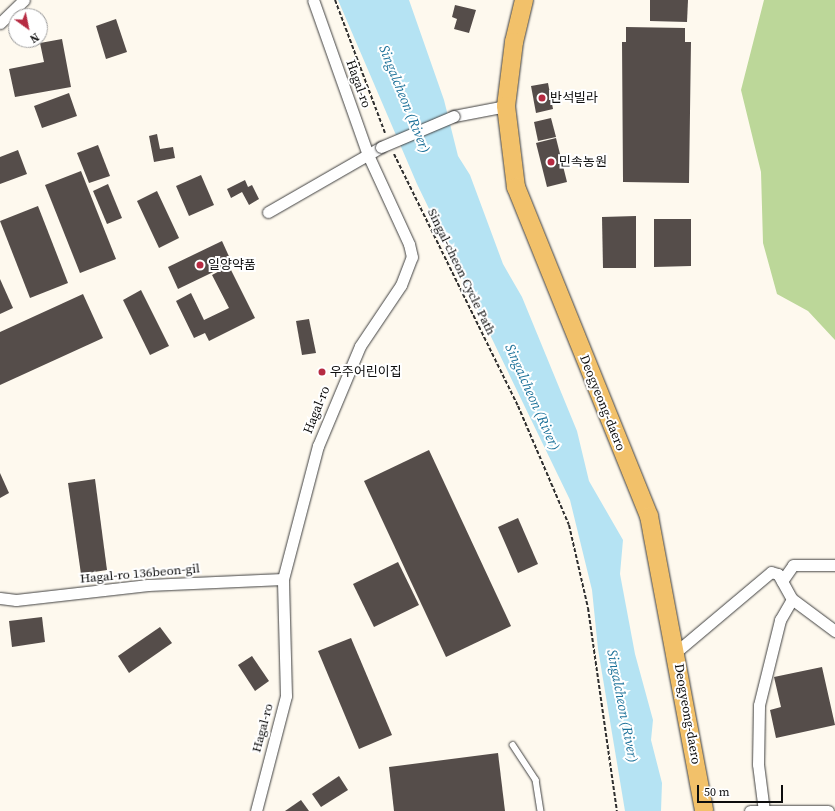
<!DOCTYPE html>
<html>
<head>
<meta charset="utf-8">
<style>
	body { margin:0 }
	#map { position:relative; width:835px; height:811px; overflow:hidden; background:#fef9ee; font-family:"Source Serif 4","Noto Sans KR",serif }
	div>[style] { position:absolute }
	.forest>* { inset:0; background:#bcd799 }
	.water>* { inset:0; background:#b5e3f3 }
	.building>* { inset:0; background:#554d4a }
	.path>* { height:2px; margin-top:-1px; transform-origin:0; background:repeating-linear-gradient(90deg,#2f2f2f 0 4px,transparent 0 6px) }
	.roads { filter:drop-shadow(0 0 1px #404040) drop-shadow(0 0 1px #404040) }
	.service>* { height:5.5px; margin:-2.75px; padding:0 2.75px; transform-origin:2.75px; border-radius:2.75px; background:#fff }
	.minor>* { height:11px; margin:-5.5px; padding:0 5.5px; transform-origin:5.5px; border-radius:5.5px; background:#fff }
	.primary>* { height:18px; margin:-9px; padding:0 9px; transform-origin:9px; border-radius:9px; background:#f2c16a }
	.bridges { filter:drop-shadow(0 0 1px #404040) drop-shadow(0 0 1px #404040) }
	.minor-bridge>* { height:11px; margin:-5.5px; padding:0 5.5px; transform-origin:5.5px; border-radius:5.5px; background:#fff }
	.dots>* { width:11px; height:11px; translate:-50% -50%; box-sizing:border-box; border:2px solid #fff; border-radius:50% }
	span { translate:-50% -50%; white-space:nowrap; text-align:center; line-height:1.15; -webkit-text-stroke:4px #fff; paint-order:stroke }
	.street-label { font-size:13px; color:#0d0d0d }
	.poi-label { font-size:13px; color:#0d0d0d }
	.left { translate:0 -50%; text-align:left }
	.water-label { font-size:14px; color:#1c7199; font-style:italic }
	.north { position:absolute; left:8px; top:8px; width:40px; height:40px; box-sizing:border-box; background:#fff; border:1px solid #9e9e9e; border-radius:50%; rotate:147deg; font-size:11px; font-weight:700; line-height:16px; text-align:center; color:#0d0d0d }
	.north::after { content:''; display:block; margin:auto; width:14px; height:18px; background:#b62b42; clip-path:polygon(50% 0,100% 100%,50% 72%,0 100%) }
	.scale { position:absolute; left:697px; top:785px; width:86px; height:18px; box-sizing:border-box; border:2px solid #0d0d0d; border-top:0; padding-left:5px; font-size:12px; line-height:14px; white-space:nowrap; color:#0d0d0d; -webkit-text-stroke:3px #fff; paint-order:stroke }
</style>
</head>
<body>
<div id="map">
	<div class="forest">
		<i style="clip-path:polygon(764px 0,835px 0,835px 340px,808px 311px,777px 294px,763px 243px,761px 172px,741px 90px)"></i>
	</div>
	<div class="water">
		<i style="clip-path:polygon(338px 0,409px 0,444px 100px,458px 156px,470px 175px,503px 264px,522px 297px,577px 431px,589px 481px,623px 540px,620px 574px,635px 654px,653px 720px,651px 740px,662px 783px,661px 811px,625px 811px,598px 649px,592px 590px,570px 500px,417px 184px)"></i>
	</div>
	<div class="building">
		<i style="clip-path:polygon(650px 0,688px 0,687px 22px,650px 21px)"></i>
		<i style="clip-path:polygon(455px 5px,476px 10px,469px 33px,454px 29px,457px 19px,452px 17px)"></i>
		<i style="clip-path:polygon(116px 19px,127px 52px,106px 59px,96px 26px)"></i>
		<i style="clip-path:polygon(626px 27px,685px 28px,685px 42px,691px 42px,689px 183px,623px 182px,622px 42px,626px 42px)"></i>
		<i style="clip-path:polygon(62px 39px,71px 87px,15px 97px,9px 69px,44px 62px,40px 43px)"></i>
		<i style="clip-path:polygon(548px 83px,553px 109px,536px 113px,531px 86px)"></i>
		<i style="clip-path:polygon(69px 93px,77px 116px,42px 128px,34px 106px)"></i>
		<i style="clip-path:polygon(551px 118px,556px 137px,538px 141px,534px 122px)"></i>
		<i style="clip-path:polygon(157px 134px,160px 149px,173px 147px,175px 158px,154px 162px,149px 136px)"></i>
		<i style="clip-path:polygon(556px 138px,567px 182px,547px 187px,536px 143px)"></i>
		<i style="clip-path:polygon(98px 145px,110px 176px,89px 183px,77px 153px)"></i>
		<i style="clip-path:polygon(18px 150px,27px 174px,0 184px,0 157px)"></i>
		<i style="clip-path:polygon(81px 171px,116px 259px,80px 273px,45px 185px)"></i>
		<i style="clip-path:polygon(201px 175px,214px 205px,189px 216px,176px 186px)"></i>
		<i style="clip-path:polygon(245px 180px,248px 187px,252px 185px,259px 199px,249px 205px,242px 192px,231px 198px,227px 189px)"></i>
		<i style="clip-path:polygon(108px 184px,122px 218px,107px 224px,93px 191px)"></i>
		<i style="clip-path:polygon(157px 191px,179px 238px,159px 248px,137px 201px)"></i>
		<i style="clip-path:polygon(38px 206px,68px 283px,30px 298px,0 221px)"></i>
		<i style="clip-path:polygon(636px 216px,636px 268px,603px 268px,602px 217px)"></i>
		<i style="clip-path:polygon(654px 219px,691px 219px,691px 266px,654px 267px)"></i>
		<i style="clip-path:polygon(222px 241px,232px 263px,178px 289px,168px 267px)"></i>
		<i style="clip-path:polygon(229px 266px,255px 318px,209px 341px,205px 333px,194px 338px,176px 301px,191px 293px,204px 320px,229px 308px,212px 275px)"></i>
		<i style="clip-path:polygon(0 279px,13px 308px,0 314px)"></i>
		<i style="clip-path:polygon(141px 290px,169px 346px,150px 355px,123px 300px)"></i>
		<i style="clip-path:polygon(83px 294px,103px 338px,0 385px,0 332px)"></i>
		<i style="clip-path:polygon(309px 319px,316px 353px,302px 355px,296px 321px)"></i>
		<i style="clip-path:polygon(429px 450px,511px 626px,446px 657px,364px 481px)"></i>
		<i style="clip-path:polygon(0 473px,9px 493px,0 498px)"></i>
		<i style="clip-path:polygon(95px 479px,107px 570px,81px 574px,68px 483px)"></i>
		<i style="clip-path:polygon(518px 518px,538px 564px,518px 573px,498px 527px)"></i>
		<i style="clip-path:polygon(398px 562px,419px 605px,374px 627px,353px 584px)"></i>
		<i style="clip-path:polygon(42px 617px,45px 642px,12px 647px,9px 621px)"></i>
		<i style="clip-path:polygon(160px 627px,172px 643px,129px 673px,118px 656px)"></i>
		<i style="clip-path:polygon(351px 638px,392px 735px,359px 749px,318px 651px)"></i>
		<i style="clip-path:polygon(252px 656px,269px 681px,255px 691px,238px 665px)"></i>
		<i style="clip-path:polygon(822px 667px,835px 725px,776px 738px,770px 710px,781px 707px,774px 677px)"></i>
		<i style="clip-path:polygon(498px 753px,505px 811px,394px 811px,389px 767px)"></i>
		<i style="clip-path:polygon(339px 776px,348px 790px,321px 807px,312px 794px)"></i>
		<i style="clip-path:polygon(301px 800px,309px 811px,285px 811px)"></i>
	</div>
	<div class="path">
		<i style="left:335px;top:0;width:142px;rotate:69.4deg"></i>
		<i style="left:394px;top:154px;width:281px;rotate:63.8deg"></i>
		<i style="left:518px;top:406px;width:129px;rotate:66.8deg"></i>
		<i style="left:569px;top:525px;width:85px;rotate:77.1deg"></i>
		<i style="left:588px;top:608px;width:205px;rotate:81.9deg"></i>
	</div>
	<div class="roads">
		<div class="service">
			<i style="left:513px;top:745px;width:42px;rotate:56.7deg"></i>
			<i style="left:536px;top:780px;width:31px;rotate:81deg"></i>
		</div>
		<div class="minor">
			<i style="left:0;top:23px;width:33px;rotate:-44deg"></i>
			<i style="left:454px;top:116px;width:53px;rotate:-10.9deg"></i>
			<i style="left:268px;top:212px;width:130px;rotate:-29.9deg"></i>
			<i style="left:782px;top:581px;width:19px;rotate:-55deg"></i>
			<i style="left:793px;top:565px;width:42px"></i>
			<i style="left:0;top:598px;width:16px;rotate:7deg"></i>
			<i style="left:16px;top:600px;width:133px;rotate:-6.5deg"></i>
			<i style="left:148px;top:585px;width:135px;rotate:-2.5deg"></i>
			<i style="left:676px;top:652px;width:124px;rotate:-40.1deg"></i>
			<i style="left:771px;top:572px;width:7px;rotate:16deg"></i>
			<i style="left:778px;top:574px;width:29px;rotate:61deg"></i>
			<i style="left:792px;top:599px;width:54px;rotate:36.7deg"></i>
			<i style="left:256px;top:811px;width:119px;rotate:-75.4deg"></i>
			<i style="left:286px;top:696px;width:117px;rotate:-91.5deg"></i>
			<i style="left:283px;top:579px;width:138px;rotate:-75.3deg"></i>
			<i style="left:318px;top:446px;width:108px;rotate:-67.2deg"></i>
			<i style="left:360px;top:346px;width:73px;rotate:-56.1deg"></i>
			<i style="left:401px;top:285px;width:30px;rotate:-69deg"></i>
			<i style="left:412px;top:257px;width:13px;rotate:-103deg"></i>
			<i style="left:409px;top:244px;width:98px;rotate:-114.7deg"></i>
			<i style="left:368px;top:155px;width:164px;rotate:-109.5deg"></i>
			<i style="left:750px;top:811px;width:78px"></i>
			<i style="left:764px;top:811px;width:47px;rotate:-97.3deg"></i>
			<i style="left:758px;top:764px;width:59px;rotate:-89deg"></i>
			<i style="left:759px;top:705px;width:88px;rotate:-76.1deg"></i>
			<i style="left:780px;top:620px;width:24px;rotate:-60deg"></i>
		</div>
		<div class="primary">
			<i style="left:524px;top:0;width:43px;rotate:103.4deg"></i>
			<i style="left:514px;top:42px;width:64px;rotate:97.1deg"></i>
			<i style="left:506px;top:106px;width:82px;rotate:83deg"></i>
			<i style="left:516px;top:187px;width:355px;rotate:68deg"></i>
			<i style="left:649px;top:516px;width:300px;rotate:79.4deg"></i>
		</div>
	</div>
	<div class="bridges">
		<div class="minor-bridge">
			<i style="left:381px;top:147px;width:79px;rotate:-23deg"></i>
		</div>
	</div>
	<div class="dots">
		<i style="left:542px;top:98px;background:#b62b42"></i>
		<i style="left:551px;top:162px;background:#b62b42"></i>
		<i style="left:200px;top:265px;background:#b62b42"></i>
		<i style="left:322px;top:372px;background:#b62b42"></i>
	</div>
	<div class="street-label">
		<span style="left:358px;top:84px;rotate:70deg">Hagal-ro</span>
		<span style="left:461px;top:272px;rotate:64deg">Singal-cheon Cycle Path</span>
		<span style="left:602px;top:403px;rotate:68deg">Deogyeong-daero</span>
		<span style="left:317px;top:410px;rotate:-68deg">Hagal-ro</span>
		<span style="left:140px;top:574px;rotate:-5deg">Hagal-ro 136beon-gil</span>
		<span style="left:687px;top:714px;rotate:80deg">Deogyeong-daero</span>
		<span style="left:263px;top:728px;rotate:-75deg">Hagal-ro</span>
	</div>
	<div class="poi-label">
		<span class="left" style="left:550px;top:98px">반석빌라</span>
		<span class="left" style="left:559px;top:162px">민속농원</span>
		<span class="left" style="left:208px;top:265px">일양약품</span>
		<span class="left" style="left:330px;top:372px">우주어린이집</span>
	</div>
	<div class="water-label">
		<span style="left:405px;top:99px;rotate:68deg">Singalcheon (River)</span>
		<span style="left:533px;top:397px;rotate:66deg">Singalcheon (River)</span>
		<span style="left:623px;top:706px;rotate:79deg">Singalcheon (River)</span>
	</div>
	<div class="north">N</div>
	<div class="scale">50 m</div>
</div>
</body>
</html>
